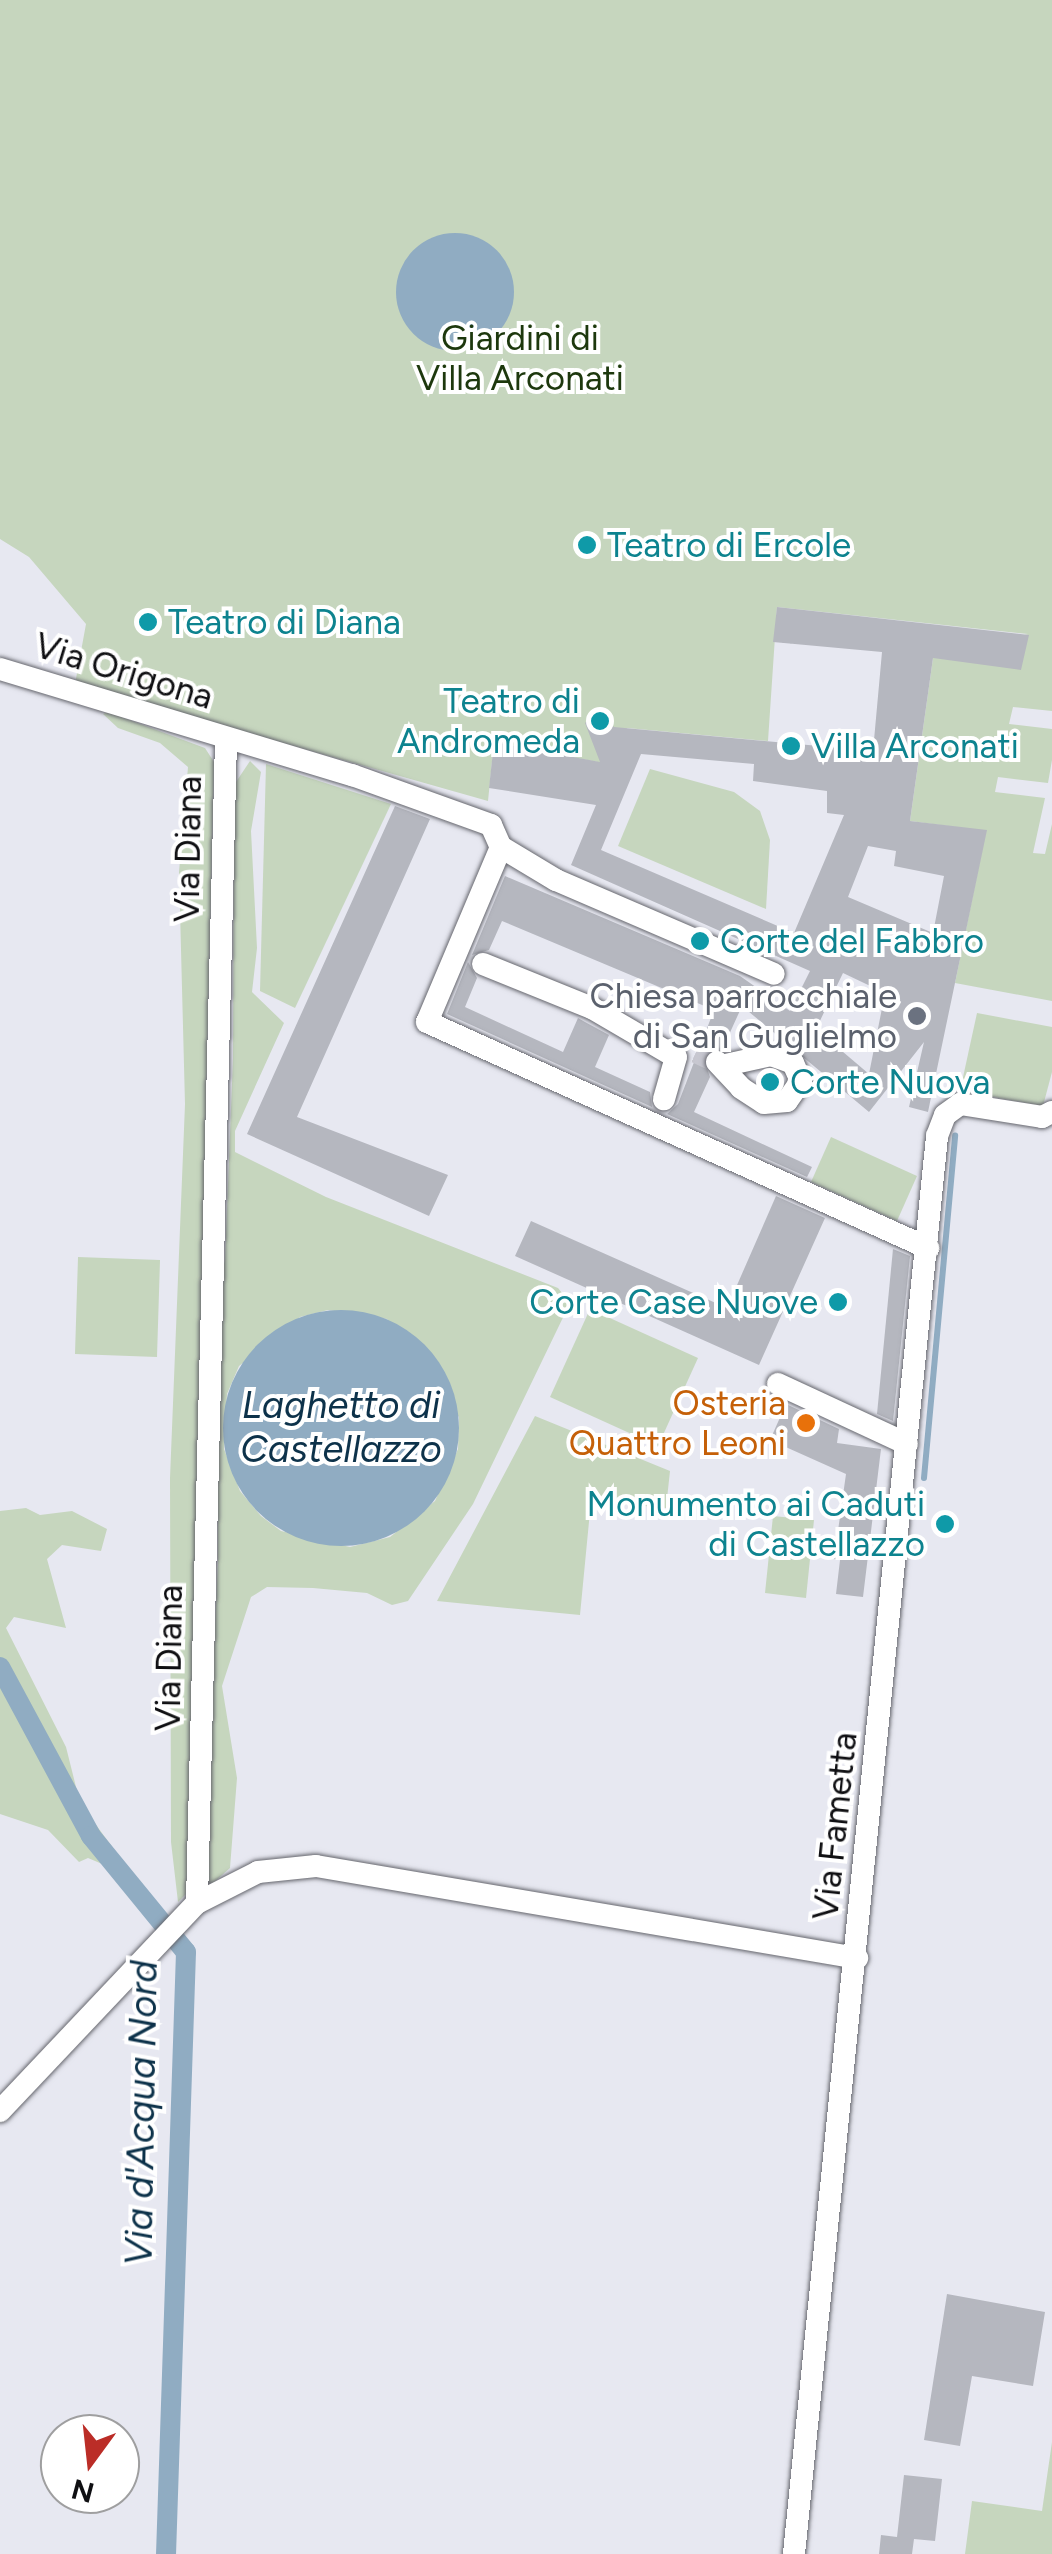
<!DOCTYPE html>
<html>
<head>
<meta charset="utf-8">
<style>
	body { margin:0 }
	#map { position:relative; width:1052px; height:2554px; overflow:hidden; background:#e7e8f1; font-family:Figtree,sans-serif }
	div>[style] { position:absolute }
	.green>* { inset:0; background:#c6d6be }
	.water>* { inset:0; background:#90acc2 }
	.round { border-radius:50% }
	.stream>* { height:6px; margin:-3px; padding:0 3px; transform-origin:3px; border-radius:3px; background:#90acc2 }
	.canal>* { height:20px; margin:-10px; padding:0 10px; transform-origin:10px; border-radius:10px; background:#90acc2 }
	.building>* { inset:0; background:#b5b7bf }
	.street-tunnel>* { height:22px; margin-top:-11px; transform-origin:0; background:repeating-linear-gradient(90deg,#c7c7d0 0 22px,transparent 0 33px) }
	.roads { filter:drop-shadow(0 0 2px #65666d) drop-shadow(0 0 2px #65666d) }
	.street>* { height:22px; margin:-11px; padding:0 11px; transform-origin:11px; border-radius:11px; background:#fff }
	.dots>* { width:28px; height:28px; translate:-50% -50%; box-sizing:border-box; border:5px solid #fff; border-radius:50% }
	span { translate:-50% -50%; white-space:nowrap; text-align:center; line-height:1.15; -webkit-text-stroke:8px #fff; paint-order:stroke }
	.park-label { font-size:35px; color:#1d380d }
	.culture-label { font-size:35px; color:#0d838f }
	.left { translate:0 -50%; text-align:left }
	.right { translate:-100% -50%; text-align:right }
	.street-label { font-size:35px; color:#0f0f12 }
	.worship-label { font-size:35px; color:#5b616d }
	.food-label { font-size:35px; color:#c56008 }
	.water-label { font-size:38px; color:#0d324a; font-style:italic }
	.north { position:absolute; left:40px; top:2414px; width:100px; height:100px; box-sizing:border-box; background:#fff; border:2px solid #9f9fa0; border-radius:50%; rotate:195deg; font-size:28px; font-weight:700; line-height:40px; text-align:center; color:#0f0f12 }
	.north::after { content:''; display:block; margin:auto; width:35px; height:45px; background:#bb2d27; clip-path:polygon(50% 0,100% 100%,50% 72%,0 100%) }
</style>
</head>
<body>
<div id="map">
	<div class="green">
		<i style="clip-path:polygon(0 0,1052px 0,1052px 711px,1013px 707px,1009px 724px,1052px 729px,1052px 760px,1048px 783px,998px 777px,995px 792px,1045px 798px,1033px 853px,1045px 854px,1052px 824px,1052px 1001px,955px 983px,986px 831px,910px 821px,933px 658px,1028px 634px,777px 607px,768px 741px,627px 728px,613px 765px,494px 742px,488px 801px,75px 684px,86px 624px,29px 557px,0 539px)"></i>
		<i style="clip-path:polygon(108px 712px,205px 748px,214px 762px,188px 1892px,178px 1902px,171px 1842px,170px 1478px,185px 1104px,179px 872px,188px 767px,160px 743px,118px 728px,103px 714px)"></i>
		<i style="clip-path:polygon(evenodd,250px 761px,261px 772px,251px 831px,257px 948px,252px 992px,284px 1023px,235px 1131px,235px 1152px,326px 1197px,558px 1288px,570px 1303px,473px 1504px,408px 1601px,392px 1605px,367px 1593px,313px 1588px,267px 1587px,251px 1597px,222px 1686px,237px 1778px,230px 1868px,213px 1883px,203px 1882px,218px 1562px,218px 1287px,225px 1260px,233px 1058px,234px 785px,250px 761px,328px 1310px,387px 1319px,459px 1417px,458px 1449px,435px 1501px,390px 1537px,350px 1547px,281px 1531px,261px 1516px,240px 1491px,224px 1449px,227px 1394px,239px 1366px,300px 1317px,328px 1310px)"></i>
		<i style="clip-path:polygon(266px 764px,391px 804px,295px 1008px,260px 991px)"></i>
		<i style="clip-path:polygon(650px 769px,734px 792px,760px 811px,770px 840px,766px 909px,618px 846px)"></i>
		<i style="clip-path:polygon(977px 1013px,1052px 1027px,1052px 1072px,1043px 1106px,960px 1091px)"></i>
		<i style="clip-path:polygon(831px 1137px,917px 1176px,897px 1221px,811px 1182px)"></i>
		<i style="clip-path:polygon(78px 1257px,160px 1260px,157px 1357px,75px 1354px)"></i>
		<i style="clip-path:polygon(590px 1309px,698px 1358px,658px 1446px,550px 1397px)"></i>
		<i style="clip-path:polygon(535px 1416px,670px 1471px,666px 1508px,591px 1501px,580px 1615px,437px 1601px)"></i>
		<i style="clip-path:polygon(26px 1508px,40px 1515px,72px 1511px,107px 1529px,101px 1551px,62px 1545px,47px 1559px,66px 1628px,14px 1617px,6px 1628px,66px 1747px,80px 1803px,135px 1878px,88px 1858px,79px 1862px,48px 1830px,0 1814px,0 1511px)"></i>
		<i style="clip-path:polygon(773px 1516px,814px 1520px,806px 1598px,765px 1593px)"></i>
		<i style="clip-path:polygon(1052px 2442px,1052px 2554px,965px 2554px,972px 2501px,1042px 2511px)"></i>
	</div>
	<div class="water">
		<i class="round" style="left:396px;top:233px;width:118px;height:118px"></i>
		<i class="round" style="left:223px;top:1310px;width:236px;height:236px"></i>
	</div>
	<div class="stream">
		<i style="left:924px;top:1478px;width:344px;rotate:-84.8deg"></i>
	</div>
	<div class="canal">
		<i style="left:0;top:1667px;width:192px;rotate:61.7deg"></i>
		<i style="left:91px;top:1836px;width:150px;rotate:50.7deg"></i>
		<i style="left:186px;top:1952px;width:602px;rotate:91.9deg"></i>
	</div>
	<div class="building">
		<i style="clip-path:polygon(evenodd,777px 607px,1029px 635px,1021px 670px,933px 658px,910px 821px,987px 830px,928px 1112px,909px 1107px,924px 1042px,869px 1112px,742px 1006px,723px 1048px,703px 1057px,710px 1077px,694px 1112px,812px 1167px,807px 1177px,667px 1114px,678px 1104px,714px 1010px,502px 921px,489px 950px,472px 955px,505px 876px,740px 976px,790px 1011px,810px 971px,571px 865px,596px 805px,489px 788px,494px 742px,600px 762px,585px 723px,600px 709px,614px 727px,873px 751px,882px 652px,773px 642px,777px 607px,641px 754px,754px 764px,753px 781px,827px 791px,827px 813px,844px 815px,794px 933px,601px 850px,641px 754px,777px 607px,868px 846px,896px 851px,894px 866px,944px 876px,933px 933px,848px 897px,868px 846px,777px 607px,843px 973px,885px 993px,869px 1074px,816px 1029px,843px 973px)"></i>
		<i style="clip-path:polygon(395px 806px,430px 819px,297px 1117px,448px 1175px,429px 1216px,247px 1134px)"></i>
		<i style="clip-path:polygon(468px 962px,477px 978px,465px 1007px,563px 1052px,578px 1018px,585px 1022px,609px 1035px,595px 1067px,650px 1092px,652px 1107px,447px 1014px)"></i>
		<i style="clip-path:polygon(776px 1196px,825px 1218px,759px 1365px,515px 1256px,531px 1221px,727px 1308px)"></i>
		<i style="clip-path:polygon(893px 1249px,910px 1256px,893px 1421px,877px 1414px)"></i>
		<i style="clip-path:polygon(786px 1404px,839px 1429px,837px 1443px,881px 1449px,863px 1597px,836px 1594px,840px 1560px,834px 1559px,846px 1474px,770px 1440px)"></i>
		<i style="clip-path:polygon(947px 2294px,1045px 2312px,1033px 2386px,972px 2376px,960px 2446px,924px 2440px)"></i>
		<i style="clip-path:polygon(904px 2475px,942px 2479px,935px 2541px,914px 2539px,912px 2554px,879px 2554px,881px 2535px,897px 2537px)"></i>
	</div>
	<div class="street-tunnel">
		<i style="left:696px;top:1052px;width:23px;rotate:25deg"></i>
	</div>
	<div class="roads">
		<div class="street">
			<i style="left:0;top:669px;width:368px;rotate:16.8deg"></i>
			<i style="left:352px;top:775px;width:148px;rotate:19.8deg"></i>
			<i style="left:491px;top:825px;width:24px;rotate:66deg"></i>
			<i style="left:501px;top:847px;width:190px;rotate:112.9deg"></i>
			<i style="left:427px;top:1022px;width:550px;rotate:24.28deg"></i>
			<i style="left:226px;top:740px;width:1163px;rotate:91.43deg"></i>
			<i style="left:197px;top:1903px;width:68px;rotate:-26.9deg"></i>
			<i style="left:258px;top:1872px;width:58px;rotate:-5.9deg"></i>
			<i style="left:316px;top:1866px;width:549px;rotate:9.65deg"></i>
			<i style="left:501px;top:847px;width:64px;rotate:31deg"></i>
			<i style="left:556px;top:880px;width:237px;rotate:23.3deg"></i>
			<i style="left:483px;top:964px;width:118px;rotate:22deg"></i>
			<i style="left:592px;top:1008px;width:97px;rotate:30.3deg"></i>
			<i style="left:676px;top:1057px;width:44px;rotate:105.9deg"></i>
			<i style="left:717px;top:1062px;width:35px;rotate:47deg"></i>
			<i style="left:741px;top:1088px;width:27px;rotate:33deg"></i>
			<i style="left:764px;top:1103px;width:23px;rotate:-5deg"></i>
			<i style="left:787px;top:1101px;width:24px;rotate:-55deg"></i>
			<i style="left:801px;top:1081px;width:20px;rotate:-114deg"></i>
			<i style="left:793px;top:1063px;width:23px;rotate:-160deg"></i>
			<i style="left:771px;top:1055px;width:51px;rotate:167.6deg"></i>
			<i style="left:778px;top:1384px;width:142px;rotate:24.9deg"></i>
			<i style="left:0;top:2111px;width:286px;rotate:-46.6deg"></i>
			<i style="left:794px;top:2554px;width:1425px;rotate:-84.24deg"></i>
			<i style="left:937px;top:1136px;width:22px;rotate:-69deg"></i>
			<i style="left:945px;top:1115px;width:19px;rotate:-36deg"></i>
			<i style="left:960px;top:1104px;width:83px;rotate:9deg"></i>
			<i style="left:1042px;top:1117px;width:11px;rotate:-27deg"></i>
		</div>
	</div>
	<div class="dots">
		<i style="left:587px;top:545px;background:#0f9aa8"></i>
		<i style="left:148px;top:622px;background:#0f9aa8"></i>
		<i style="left:600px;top:721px;background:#0f9aa8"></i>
		<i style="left:791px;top:746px;background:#0f9aa8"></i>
		<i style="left:700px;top:941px;background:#0f9aa8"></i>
		<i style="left:917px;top:1016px;background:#6b7280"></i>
		<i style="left:770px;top:1082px;background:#0f9aa8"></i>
		<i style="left:838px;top:1302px;background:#0f9aa8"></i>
		<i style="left:806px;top:1423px;background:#e8710a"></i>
		<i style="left:945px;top:1524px;background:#0f9aa8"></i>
	</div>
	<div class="park-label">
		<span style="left:520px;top:358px">Giardini di<br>Villa Arconati</span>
	</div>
	<div class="culture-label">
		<span class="left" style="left:607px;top:545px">Teatro di Ercole</span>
		<span class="left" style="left:168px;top:622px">Teatro di Diana</span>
		<span class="right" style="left:580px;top:721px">Teatro di<br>Andromeda</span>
		<span class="left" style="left:811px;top:746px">Villa Arconati</span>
		<span class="left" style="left:720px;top:941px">Corte del Fabbro</span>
		<span class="left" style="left:790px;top:1082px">Corte Nuova</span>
		<span class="right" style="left:818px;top:1302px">Corte Case Nuove</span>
		<span class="right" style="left:925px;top:1524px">Monumento ai Caduti<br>di Castellazzo</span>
	</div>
	<div class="street-label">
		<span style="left:124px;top:671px;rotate:17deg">Via Origona</span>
		<span style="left:188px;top:849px;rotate:-89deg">Via Diana</span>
		<span style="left:169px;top:1658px;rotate:-89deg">Via Diana</span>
		<span style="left:835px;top:1826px;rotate:-84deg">Via Fametta</span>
	</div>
	<div class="worship-label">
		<span class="right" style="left:897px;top:1016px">Chiesa parrocchiale<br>di San Guglielmo</span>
	</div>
	<div class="food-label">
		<span class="right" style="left:786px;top:1423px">Osteria<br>Quattro Leoni</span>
	</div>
	<div class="water-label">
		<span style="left:341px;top:1428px">Laghetto di<br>Castellazzo</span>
		<span style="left:142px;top:2113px;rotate:-89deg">Via d'Acqua Nord</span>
	</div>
	<div class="north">N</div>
</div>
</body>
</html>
